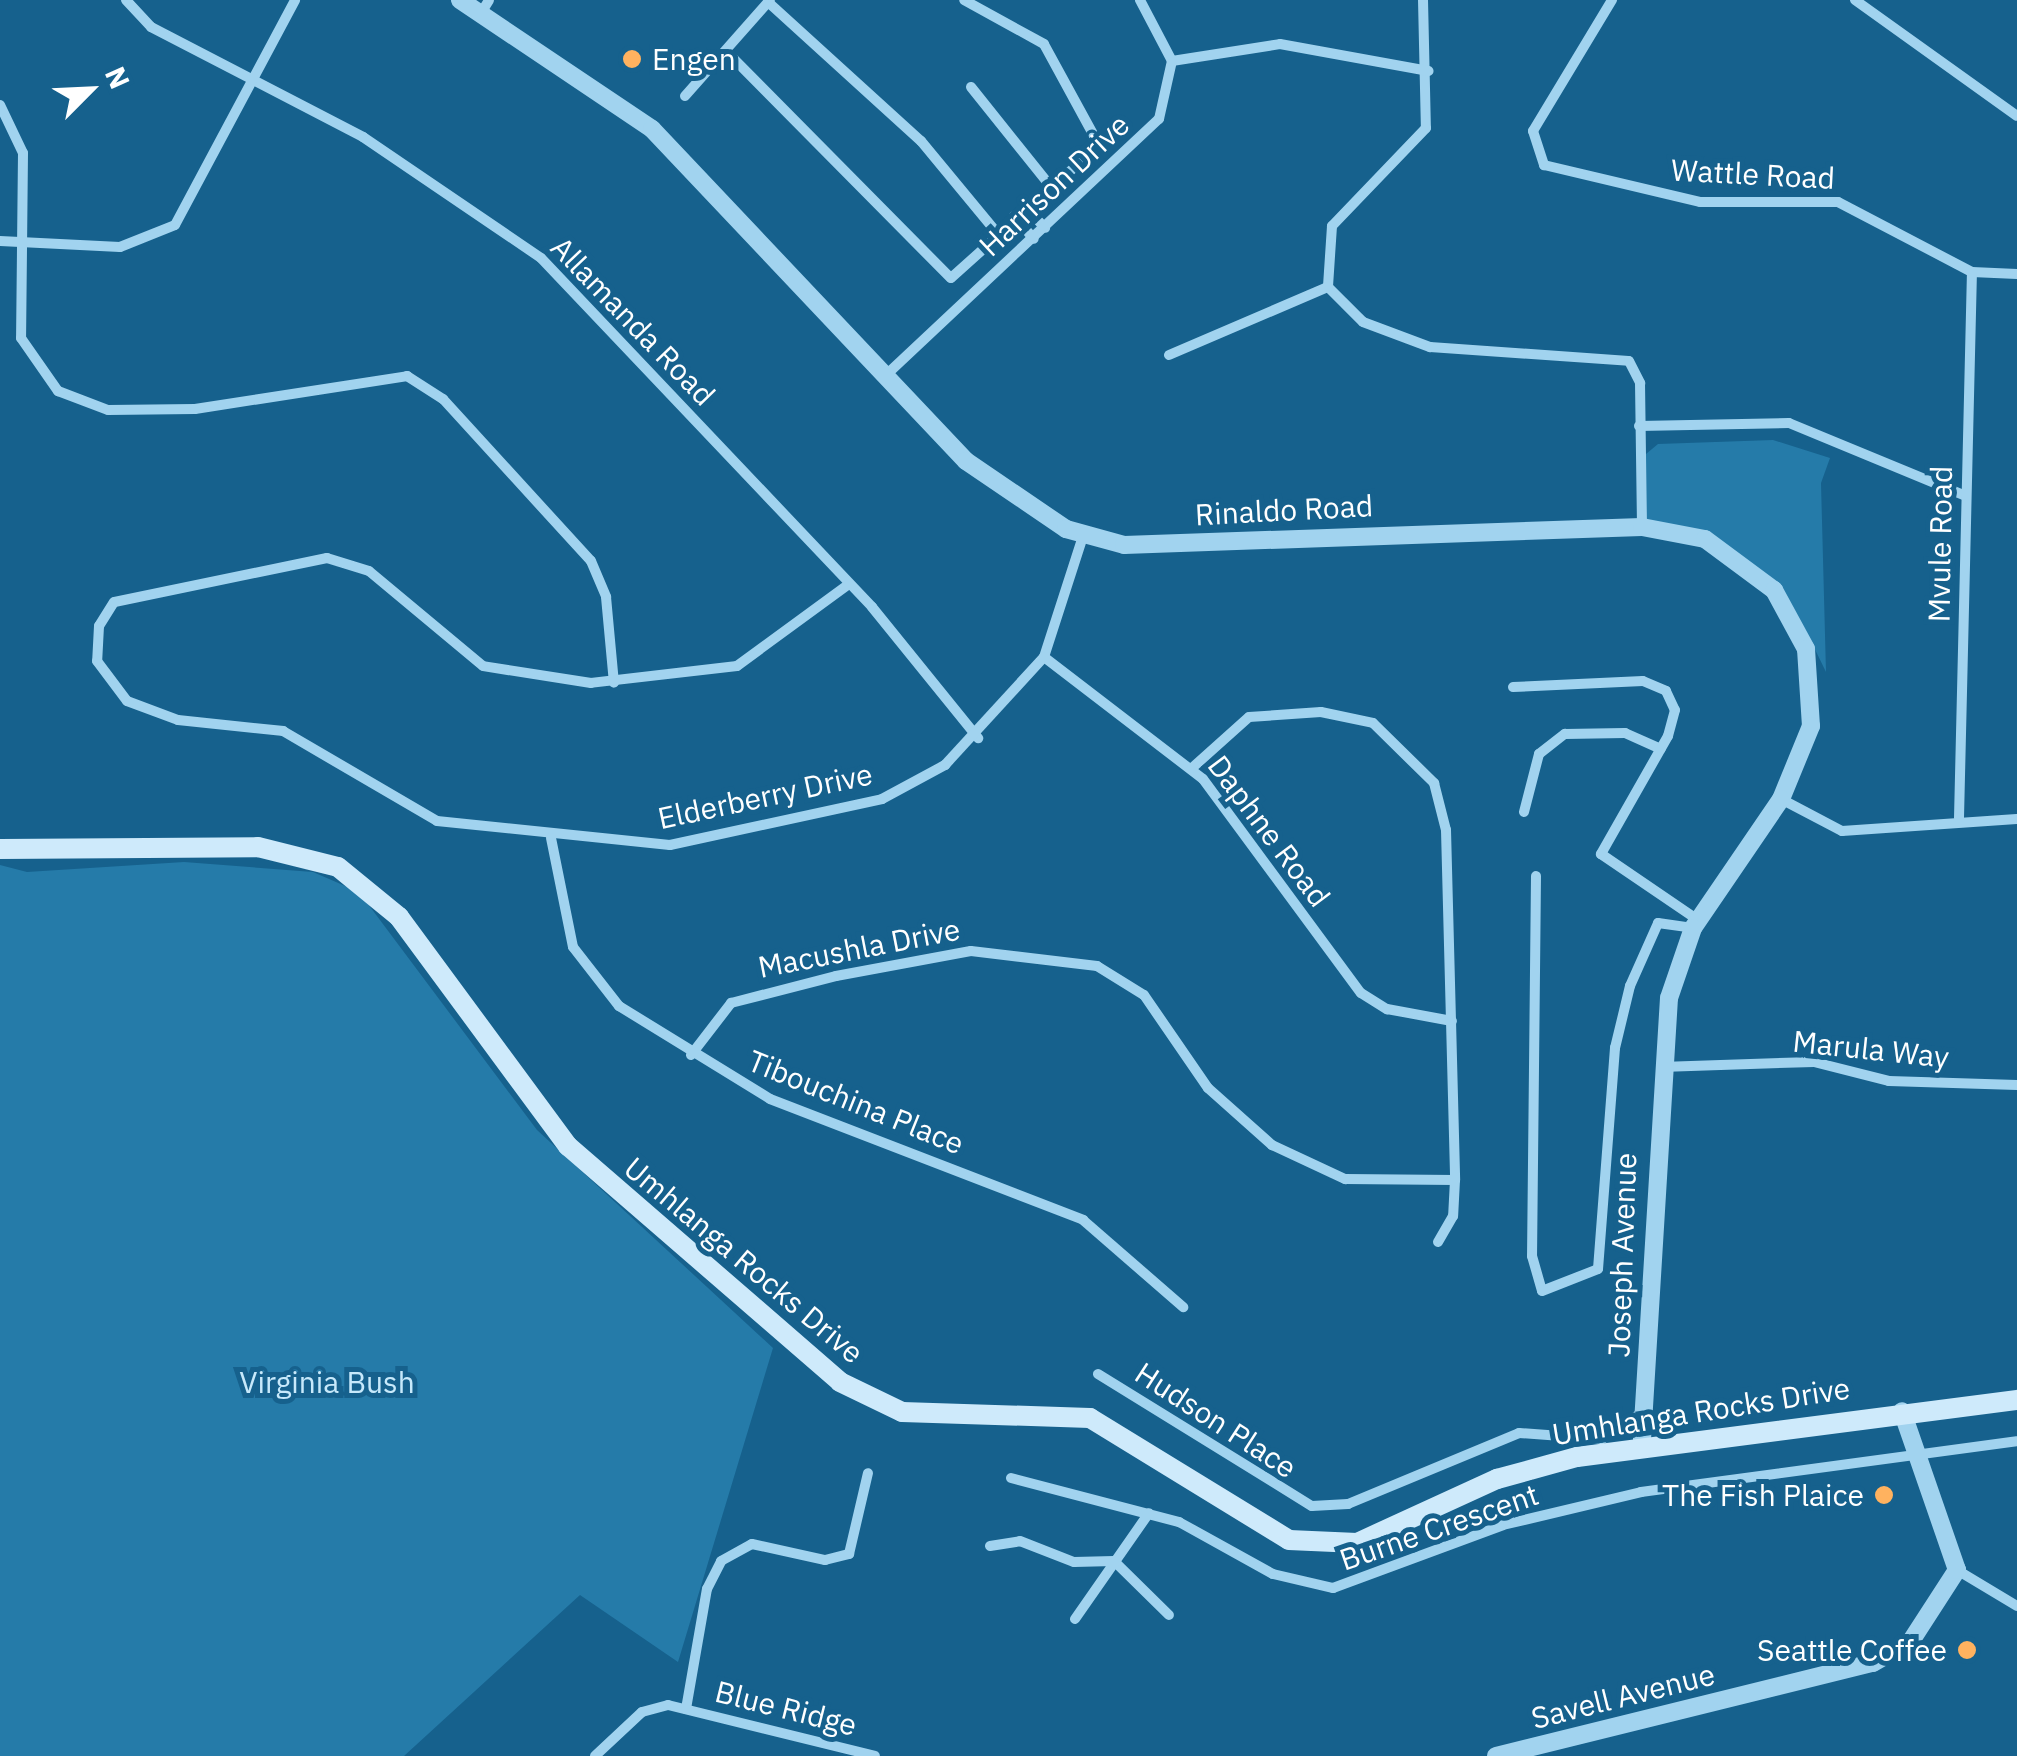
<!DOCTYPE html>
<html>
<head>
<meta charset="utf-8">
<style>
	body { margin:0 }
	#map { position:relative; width:2017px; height:1756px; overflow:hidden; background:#16618d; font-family:"IBM Plex Sans",sans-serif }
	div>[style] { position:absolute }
	.green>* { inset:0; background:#257ba9 }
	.minor>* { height:10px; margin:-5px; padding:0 5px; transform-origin:5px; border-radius:5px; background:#a1d3ef }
	.tertiary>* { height:18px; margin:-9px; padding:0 9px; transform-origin:9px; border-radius:9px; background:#a1d3ef }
	.secondary>* { height:20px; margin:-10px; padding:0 10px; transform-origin:10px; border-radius:10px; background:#ceeafb }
	.dots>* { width:28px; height:28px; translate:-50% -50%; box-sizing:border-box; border:5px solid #16618d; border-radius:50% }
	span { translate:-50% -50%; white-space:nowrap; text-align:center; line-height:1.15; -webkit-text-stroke:10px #16618d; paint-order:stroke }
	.poi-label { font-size:30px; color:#fff }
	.left { translate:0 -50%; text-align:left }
	.right { translate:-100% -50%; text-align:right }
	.street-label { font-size:30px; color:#fff }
	.park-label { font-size:30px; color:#c7e9fb }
	.north { position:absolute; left:40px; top:40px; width:100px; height:100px; -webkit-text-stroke:8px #16618d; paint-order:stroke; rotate:66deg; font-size:28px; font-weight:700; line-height:40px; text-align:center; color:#fff }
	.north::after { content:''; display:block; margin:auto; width:35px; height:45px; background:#fff; clip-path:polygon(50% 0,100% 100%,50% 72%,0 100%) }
</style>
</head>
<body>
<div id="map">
	<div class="green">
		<i style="clip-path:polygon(1773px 440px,1830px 458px,1821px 483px,1826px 672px,1805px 629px,1762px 578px,1702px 537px,1645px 531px,1646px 454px,1658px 444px)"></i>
		<i style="clip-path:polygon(184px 862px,313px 872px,359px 892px,537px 1130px,773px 1348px,678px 1662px,580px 1595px,404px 1756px,0 1756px,0 865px,27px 872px)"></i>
	</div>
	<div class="minor">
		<i style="left:126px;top:0;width:37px;rotate:47deg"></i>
		<i style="left:151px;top:27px;width:239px;rotate:27.4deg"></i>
		<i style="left:363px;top:137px;width:215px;rotate:34.2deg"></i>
		<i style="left:541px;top:258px;width:481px;rotate:46.5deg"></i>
		<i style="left:872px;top:607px;width:169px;rotate:51deg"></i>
		<i style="left:1423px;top:0;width:128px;rotate:88.7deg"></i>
		<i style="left:1426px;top:128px;width:136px;rotate:133.8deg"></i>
		<i style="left:1332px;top:226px;width:61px;rotate:93.8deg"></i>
		<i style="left:1328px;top:287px;width:49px;rotate:45deg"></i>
		<i style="left:1363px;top:322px;width:72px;rotate:20.5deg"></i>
		<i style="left:1430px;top:347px;width:199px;rotate:4deg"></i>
		<i style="left:1629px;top:361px;width:25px;rotate:63deg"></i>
		<i style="left:1640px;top:383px;width:144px;rotate:89.2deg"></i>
		<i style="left:1612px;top:0;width:153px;rotate:121.1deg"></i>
		<i style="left:1533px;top:131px;width:36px;rotate:72deg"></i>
		<i style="left:1544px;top:165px;width:160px;rotate:13.3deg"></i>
		<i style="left:1700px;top:202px;width:138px"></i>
		<i style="left:1838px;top:202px;width:151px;rotate:27.6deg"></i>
		<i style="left:1972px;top:272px;width:45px;rotate:2.5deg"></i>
		<i style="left:1855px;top:0;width:199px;rotate:35.6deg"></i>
		<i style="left:768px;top:2px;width:207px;rotate:42.3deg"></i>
		<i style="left:921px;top:141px;width:119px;rotate:50.4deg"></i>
		<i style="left:481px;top:13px;width:15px;rotate:-58deg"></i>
		<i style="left:727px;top:52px;width:318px;rotate:45.3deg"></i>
		<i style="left:951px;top:278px;width:199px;rotate:-41.9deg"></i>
		<i style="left:1099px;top:145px;width:115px;rotate:-118.6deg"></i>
		<i style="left:1044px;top:44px;width:91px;rotate:-151.2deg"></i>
		<i style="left:1172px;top:61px;width:109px;rotate:-8.9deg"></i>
		<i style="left:1280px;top:44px;width:151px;rotate:10.3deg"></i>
		<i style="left:971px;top:87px;width:128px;rotate:51.3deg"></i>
		<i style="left:685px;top:96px;width:128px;rotate:-48.5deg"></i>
		<i style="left:0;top:105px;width:53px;rotate:64.4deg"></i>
		<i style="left:23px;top:153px;width:185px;rotate:90.6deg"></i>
		<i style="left:21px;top:338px;width:65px;rotate:55.1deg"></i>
		<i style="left:58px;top:391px;width:53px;rotate:20.8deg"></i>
		<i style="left:108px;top:410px;width:87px;rotate:-0.7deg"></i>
		<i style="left:195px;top:409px;width:215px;rotate:-8.8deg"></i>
		<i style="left:407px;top:376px;width:43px;rotate:32.6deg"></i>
		<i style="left:443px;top:399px;width:219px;rotate:47.6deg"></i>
		<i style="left:591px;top:561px;width:39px;rotate:67deg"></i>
		<i style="left:606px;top:597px;width:86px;rotate:84.7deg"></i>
		<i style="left:1025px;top:207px;width:29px;rotate:46deg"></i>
		<i style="left:1014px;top:216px;width:30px;rotate:49deg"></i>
		<i style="left:0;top:241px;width:120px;rotate:2.9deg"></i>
		<i style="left:120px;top:247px;width:59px;rotate:-21.8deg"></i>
		<i style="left:175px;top:225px;width:255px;rotate:-61.9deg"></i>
		<i style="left:1169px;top:355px;width:173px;rotate:-23.2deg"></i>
		<i style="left:885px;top:376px;width:376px;rotate:-43.2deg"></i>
		<i style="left:1159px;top:119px;width:59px;rotate:-77.4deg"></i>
		<i style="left:1172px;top:61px;width:69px;rotate:-117.7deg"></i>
		<i style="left:1639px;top:426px;width:150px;rotate:-1.1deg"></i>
		<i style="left:1789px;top:423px;width:191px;rotate:22.4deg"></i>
		<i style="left:849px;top:584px;width:139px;rotate:143.8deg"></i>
		<i style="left:737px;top:666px;width:147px;rotate:173.4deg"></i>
		<i style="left:591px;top:683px;width:109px;rotate:-171.1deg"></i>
		<i style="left:483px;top:666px;width:148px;rotate:-140.2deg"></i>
		<i style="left:369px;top:571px;width:44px;rotate:-162.8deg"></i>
		<i style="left:327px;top:558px;width:217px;rotate:168.3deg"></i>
		<i style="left:114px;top:602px;width:28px;rotate:122deg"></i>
		<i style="left:99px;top:626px;width:35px;rotate:93deg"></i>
		<i style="left:97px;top:661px;width:50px;rotate:53.1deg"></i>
		<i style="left:127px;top:701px;width:54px;rotate:20.4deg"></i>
		<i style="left:178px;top:720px;width:106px;rotate:6deg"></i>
		<i style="left:283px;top:731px;width:178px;rotate:30.3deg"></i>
		<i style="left:437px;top:821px;width:234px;rotate:5.9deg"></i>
		<i style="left:670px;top:845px;width:217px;rotate:-12.2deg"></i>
		<i style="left:882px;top:799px;width:72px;rotate:-28.4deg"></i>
		<i style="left:945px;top:765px;width:147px;rotate:-47.5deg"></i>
		<i style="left:1044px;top:657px;width:127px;rotate:-72.1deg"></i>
		<i style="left:1044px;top:657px;width:200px;rotate:37.5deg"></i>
		<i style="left:1203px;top:779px;width:266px;rotate:53.6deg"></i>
		<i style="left:1361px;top:993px;width:31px;rotate:32deg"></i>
		<i style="left:1387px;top:1009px;width:66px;rotate:10.5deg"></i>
		<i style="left:1513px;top:687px;width:130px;rotate:-2.6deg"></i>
		<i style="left:1643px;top:681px;width:25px;rotate:23deg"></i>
		<i style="left:1666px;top:691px;width:21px;rotate:65deg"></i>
		<i style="left:1675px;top:710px;width:27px;rotate:105deg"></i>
		<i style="left:1668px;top:736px;width:136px;rotate:119.6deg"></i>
		<i style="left:1601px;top:854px;width:117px;rotate:34.2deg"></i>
		<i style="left:1192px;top:768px;width:76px;rotate:-41.8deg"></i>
		<i style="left:1249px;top:717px;width:72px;rotate:-4deg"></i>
		<i style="left:1321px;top:712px;width:53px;rotate:11.9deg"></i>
		<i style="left:1373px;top:723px;width:86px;rotate:44.5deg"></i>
		<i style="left:1434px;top:783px;width:49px;rotate:75.7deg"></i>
		<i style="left:1446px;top:830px;width:350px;rotate:88.5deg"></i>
		<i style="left:1455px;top:1180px;width:36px;rotate:93deg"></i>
		<i style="left:1453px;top:1216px;width:30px;rotate:120deg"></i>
		<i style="left:1781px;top:799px;width:69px;rotate:27.7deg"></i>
		<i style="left:1842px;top:831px;width:175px;rotate:-3.9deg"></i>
		<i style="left:1524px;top:812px;width:60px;rotate:-75.5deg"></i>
		<i style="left:1539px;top:754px;width:33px;rotate:-38deg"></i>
		<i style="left:1565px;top:734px;width:60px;rotate:-1deg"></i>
		<i style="left:1625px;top:733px;width:39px;rotate:24deg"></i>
		<i style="left:1959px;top:818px;width:546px;rotate:-88.64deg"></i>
		<i style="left:551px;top:838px;width:111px;rotate:78.6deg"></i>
		<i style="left:573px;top:947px;width:75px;rotate:52.1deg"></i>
		<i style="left:619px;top:1006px;width:177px;rotate:31.6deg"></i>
		<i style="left:770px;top:1099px;width:336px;rotate:21.1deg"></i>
		<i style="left:1083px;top:1220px;width:133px;rotate:41deg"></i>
		<i style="left:1536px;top:876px;width:380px;rotate:90.6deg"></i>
		<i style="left:1532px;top:1256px;width:36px;rotate:74deg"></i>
		<i style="left:1542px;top:1291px;width:60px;rotate:-21.4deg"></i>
		<i style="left:1598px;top:1269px;width:222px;rotate:-85.6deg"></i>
		<i style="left:1615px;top:1048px;width:64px;rotate:-76.4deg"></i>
		<i style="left:1630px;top:986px;width:69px;rotate:-66deg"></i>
		<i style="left:1658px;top:923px;width:35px;rotate:8deg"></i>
		<i style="left:691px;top:1055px;width:66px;rotate:-52.4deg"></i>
		<i style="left:731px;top:1003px;width:108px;rotate:-14.4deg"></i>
		<i style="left:836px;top:976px;width:137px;rotate:-10.5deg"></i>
		<i style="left:971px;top:951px;width:127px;rotate:6.8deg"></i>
		<i style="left:1097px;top:966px;width:55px;rotate:31.7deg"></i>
		<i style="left:1144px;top:995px;width:113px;rotate:55.5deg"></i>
		<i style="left:1208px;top:1088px;width:86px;rotate:41.7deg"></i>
		<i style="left:1272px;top:1145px;width:81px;rotate:25deg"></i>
		<i style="left:1345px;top:1179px;width:110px;rotate:0.5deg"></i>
		<i style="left:1661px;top:1067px;width:153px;rotate:-1.9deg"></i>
		<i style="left:1814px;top:1062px;width:77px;rotate:14.2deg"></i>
		<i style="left:1889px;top:1081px;width:128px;rotate:1.8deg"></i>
		<i style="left:1098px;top:1374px;width:251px;rotate:31.7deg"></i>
		<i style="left:1312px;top:1506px;width:36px;rotate:-3deg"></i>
		<i style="left:1348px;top:1504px;width:185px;rotate:-22.5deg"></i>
		<i style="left:1519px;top:1433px;width:83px;rotate:4.1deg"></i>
		<i style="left:1602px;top:1439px;width:49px;rotate:-33.4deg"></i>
		<i style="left:1011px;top:1478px;width:174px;rotate:14.7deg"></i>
		<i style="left:1179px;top:1522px;width:107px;rotate:29deg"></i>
		<i style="left:1273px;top:1574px;width:62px;rotate:13.1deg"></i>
		<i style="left:1333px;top:1588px;width:181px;rotate:-20.3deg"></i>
		<i style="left:1503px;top:1525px;width:142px;rotate:-13.4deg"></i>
		<i style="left:1641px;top:1492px;width:379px;rotate:-7.7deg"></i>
		<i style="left:990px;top:1546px;width:30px;rotate:-9deg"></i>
		<i style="left:1020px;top:1541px;width:58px;rotate:21.3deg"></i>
		<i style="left:1074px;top:1562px;width:40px;rotate:-1.4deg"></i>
		<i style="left:1114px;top:1561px;width:77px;rotate:44.5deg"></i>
		<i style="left:1957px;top:1570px;width:70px;rotate:31deg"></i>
		<i style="left:1075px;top:1619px;width:129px;rotate:-55.1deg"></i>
		<i style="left:686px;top:1709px;width:122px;rotate:-80.1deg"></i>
		<i style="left:707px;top:1589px;width:31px;rotate:-63deg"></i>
		<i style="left:721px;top:1561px;width:35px;rotate:-29deg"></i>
		<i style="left:752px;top:1544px;width:75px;rotate:12.4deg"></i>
		<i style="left:825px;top:1560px;width:25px;rotate:-14deg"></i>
		<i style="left:849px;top:1554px;width:83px;rotate:-76.8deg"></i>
		<i style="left:595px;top:1756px;width:64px;rotate:-43.1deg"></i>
		<i style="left:642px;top:1712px;width:27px;rotate:-15deg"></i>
		<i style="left:668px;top:1705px;width:213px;rotate:13.8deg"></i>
	</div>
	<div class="tertiary">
		<i style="left:460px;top:0;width:231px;rotate:33.9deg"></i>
		<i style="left:652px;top:129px;width:457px;rotate:46.6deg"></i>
		<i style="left:966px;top:461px;width:121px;rotate:34.2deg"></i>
		<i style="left:1066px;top:529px;width:60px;rotate:15.4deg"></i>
		<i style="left:1124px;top:545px;width:518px;rotate:-1.99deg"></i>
		<i style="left:1642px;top:527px;width:64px;rotate:10.8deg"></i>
		<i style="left:1705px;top:539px;width:86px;rotate:36.5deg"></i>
		<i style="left:1774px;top:590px;width:67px;rotate:61.5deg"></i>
		<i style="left:1806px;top:649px;width:77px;rotate:86.3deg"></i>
		<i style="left:1811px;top:726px;width:79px;rotate:112.3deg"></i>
		<i style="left:1781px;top:799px;width:156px;rotate:124.3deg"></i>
		<i style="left:1693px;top:928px;width:74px;rotate:108.9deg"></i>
		<i style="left:1669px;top:998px;width:448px;rotate:93.5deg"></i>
		<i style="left:1496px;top:1756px;width:388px;rotate:-13.9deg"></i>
		<i style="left:1873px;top:1663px;width:44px;rotate:-30.1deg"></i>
		<i style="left:1911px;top:1641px;width:85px;rotate:-57.1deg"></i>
		<i style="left:1957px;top:1570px;width:168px;rotate:-109.1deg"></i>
	</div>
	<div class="secondary">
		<i style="left:0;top:849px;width:258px;rotate:-0.4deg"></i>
		<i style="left:258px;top:847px;width:82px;rotate:14deg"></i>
		<i style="left:338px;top:867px;width:79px;rotate:39.3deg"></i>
		<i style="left:399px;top:917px;width:285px;rotate:53.6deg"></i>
		<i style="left:568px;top:1146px;width:360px;rotate:40.9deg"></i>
		<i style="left:840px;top:1382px;width:69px;rotate:25.8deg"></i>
		<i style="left:902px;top:1412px;width:188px;rotate:1.8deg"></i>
		<i style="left:1090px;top:1418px;width:233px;rotate:31.5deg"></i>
		<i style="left:1289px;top:1540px;width:68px;rotate:2.5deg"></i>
		<i style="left:1357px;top:1543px;width:154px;rotate:-24.6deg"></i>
		<i style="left:1497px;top:1479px;width:83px;rotate:-15.4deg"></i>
		<i style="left:1577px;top:1457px;width:444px;rotate:-7.4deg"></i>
	</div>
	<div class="dots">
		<i style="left:632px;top:59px;background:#ffb25f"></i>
		<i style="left:1884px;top:1495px;background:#ffb25f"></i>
		<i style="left:1967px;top:1650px;background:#ffb25f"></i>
	</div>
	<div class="poi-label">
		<span class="left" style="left:652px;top:59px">Engen</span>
		<span class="right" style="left:1864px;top:1495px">The Fish Plaice</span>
		<span class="right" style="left:1947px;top:1650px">Seattle Coffee</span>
	</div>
	<div class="street-label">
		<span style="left:1753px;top:174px;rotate:3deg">Wattle Road</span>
		<span style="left:1054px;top:185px;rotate:-43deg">Harrison Drive</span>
		<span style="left:633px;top:321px;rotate:46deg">Allamanda Road</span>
		<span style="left:1284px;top:510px;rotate:-3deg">Rinaldo Road</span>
		<span style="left:1940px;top:544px;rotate:-89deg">Mvule Road</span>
		<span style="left:765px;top:796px;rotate:-12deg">Elderberry Drive</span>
		<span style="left:1269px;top:831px;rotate:53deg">Daphne Road</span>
		<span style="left:859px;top:948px;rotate:-11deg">Macushla Drive</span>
		<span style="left:1871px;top:1049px;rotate:6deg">Marula Way</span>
		<span style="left:856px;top:1102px;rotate:22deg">Tibouchina Place</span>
		<span style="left:1622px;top:1255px;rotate:-88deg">Joseph Avenue</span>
		<span style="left:744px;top:1260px;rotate:40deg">Umhlanga Rocks Drive</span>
		<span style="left:1701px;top:1411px;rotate:-9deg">Umhlanga Rocks Drive</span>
		<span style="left:1216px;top:1420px;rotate:33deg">Hudson Place</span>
		<span style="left:1439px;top:1527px;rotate:-19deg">Burne Crescent</span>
		<span style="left:1623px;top:1696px;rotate:-14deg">Savell Avenue</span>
		<span style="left:786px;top:1708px;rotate:14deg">Blue Ridge</span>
	</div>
	<div class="park-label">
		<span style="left:327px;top:1382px">Virginia Bush</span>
	</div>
	<div class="north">N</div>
</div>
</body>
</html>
